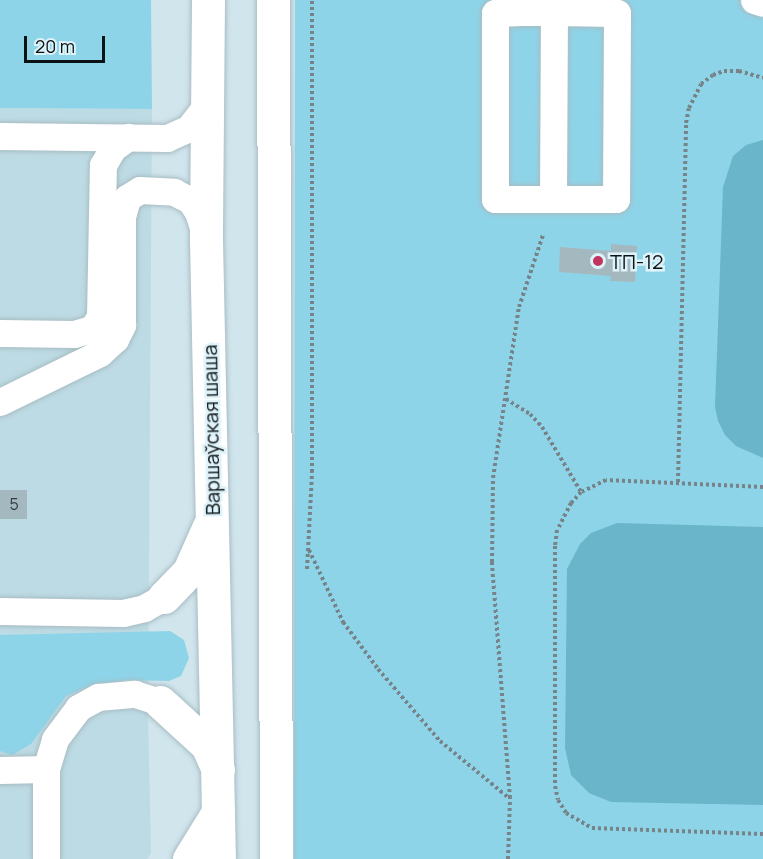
<!DOCTYPE html>
<html>
<head>
<meta charset="utf-8">
<style>
	body { margin:0 }
	#map { position:relative; width:763px; height:859px; overflow:hidden; background:#d0e5ec; font-family:Manrope,sans-serif }
	div>[style] { position:absolute }
	.built>* { inset:0; background:#bddbe4 }
	.green>* { inset:0; background:#8ed4e8 }
	.water>* { inset:0; background:#6ab5ca }
	.building>* { inset:0; background:#a4b9bf }
	.path>* { height:4px; margin-top:-2px; transform-origin:0; background:repeating-linear-gradient(90deg,#768489 0 3px,transparent 0 6px) }
	.roads { filter:drop-shadow(0 0 2px #a8bcc3) drop-shadow(0 0 2px #a8bcc3) }
	.minor>* { height:27px; margin:-13.5px; padding:0 13.5px; transform-origin:13.5px; border-radius:13.5px; background:#fff }
	.highway>* { height:33px; margin:-16.5px; padding:0 16.5px; transform-origin:16.5px; border-radius:16.5px; background:#fff }
	.dots>* { width:16px; height:16px; translate:-50% -50%; box-sizing:border-box; border:3px solid #ddf2f9; border-radius:50% }
	span { translate:-50% -50%; white-space:nowrap; text-align:center; line-height:1.15; -webkit-text-stroke:5px #ddf2f9; paint-order:stroke }
	.number-label { font-size:16px; color:#323c40 }
	.number-label span { -webkit-text-stroke-width:0 }
	.poi-label { font-size:20px; color:#0c1315 }
	.left { translate:0 -50%; text-align:left }
	.street-label { font-size:20px; color:#0c1315 }
	.scale { position:absolute; left:24px; top:36px; width:81px; height:27px; box-sizing:border-box; border:3px solid #0c1315; border-top:0; padding-left:8px; font-size:18px; line-height:21px; white-space:nowrap; color:#0c1315; -webkit-text-stroke:4px #ddf2f9; paint-order:stroke }
</style>
</head>
<body>
<div id="map">
	<div class="built">
		<i style="clip-path:polygon(0 108px,152px 109px,148px 714px,151px 853px,147px 859px,0 859px)"></i>
	</div>
	<div class="green">
		<i style="clip-path:polygon(0 0,151px 0,152px 109px,0 108px)"></i>
		<i style="clip-path:polygon(295px 0,763px 0,763px 859px,294px 859px)"></i>
		<i style="clip-path:polygon(170px 631px,184px 640px,189px 658px,181px 676px,169px 681px,127px 680px,89px 686px,66px 696px,31px 744px,12px 755px,0 751px,0 635px)"></i>
	</div>
	<div class="water">
		<i style="clip-path:polygon(763px 140px,763px 458px,736px 446px,725px 435px,718px 421px,715px 407px,723px 187px,733px 156px,746px 145px)"></i>
		<i style="clip-path:polygon(617px 523px,763px 527px,763px 805px,611px 802px,589px 793px,571px 775px,565px 748px,567px 569px,580px 544px,591px 533px)"></i>
	</div>
	<div class="building">
		<i style="clip-path:polygon(611px 244px,637px 246px,635px 282px,610px 281px,611px 276px,559px 272px,560px 247px,611px 251px)"></i>
		<i style="clip-path:polygon(0 490px,27px 490px,27px 519px,0 519px)"></i>
	</div>
	<div class="path">
		<i style="left:506px;top:399px;width:28px;rotate:32deg"></i>
		<i style="left:530px;top:414px;width:18px;rotate:47deg"></i>
		<i style="left:542px;top:427px;width:76px;rotate:59deg"></i>
		<i style="left:678px;top:482px;width:359px;rotate:-88.7deg"></i>
		<i style="left:686px;top:123px;width:15px;rotate:-79deg"></i>
		<i style="left:689px;top:108px;width:27px;rotate:-63deg"></i>
		<i style="left:701px;top:84px;width:15px;rotate:-37deg"></i>
		<i style="left:713px;top:75px;width:12px;rotate:-20deg"></i>
		<i style="left:724px;top:71px;width:15px"></i>
		<i style="left:739px;top:71px;width:25px;rotate:16deg"></i>
		<i style="left:763px;top:487px;width:157px;rotate:-177.4deg"></i>
		<i style="left:606px;top:480px;width:28px;rotate:154deg"></i>
		<i style="left:581px;top:492px;width:15px;rotate:132deg"></i>
		<i style="left:571px;top:503px;width:30px;rotate:117deg"></i>
		<i style="left:557px;top:530px;width:16px;rotate:97deg"></i>
		<i style="left:555px;top:546px;width:240px;rotate:90deg"></i>
		<i style="left:555px;top:786px;width:14px;rotate:78deg"></i>
		<i style="left:558px;top:800px;width:15px;rotate:58deg"></i>
		<i style="left:566px;top:813px;width:30px;rotate:30deg"></i>
		<i style="left:592px;top:828px;width:171px;rotate:2deg"></i>
		<i style="left:309px;top:550px;width:80px;rotate:64.7deg"></i>
		<i style="left:343px;top:622px;width:59px;rotate:53.3deg"></i>
		<i style="left:378px;top:669px;width:95px;rotate:49.3deg"></i>
		<i style="left:440px;top:741px;width:89px;rotate:39.6deg"></i>
		<i style="left:307px;top:569px;width:97px;rotate:-87deg"></i>
		<i style="left:312px;top:472px;width:472px;rotate:-90deg"></i>
		<i style="left:508px;top:859px;width:61px;rotate:-88.1deg"></i>
		<i style="left:510px;top:798px;width:237px;rotate:-94.4deg"></i>
		<i style="left:492px;top:562px;width:84px;rotate:-89.3deg"></i>
		<i style="left:493px;top:478px;width:173px;rotate:-81.4deg"></i>
		<i style="left:519px;top:307px;width:76px;rotate:-71.6deg"></i>
	</div>
	<div class="roads">
		<div class="minor">
			<i style="left:754px;top:0;width:9px;rotate:18deg"></i>
			<i style="left:0;top:136px;width:167px;rotate:0.7deg"></i>
			<i style="left:167px;top:138px;width:24px;rotate:-24deg"></i>
			<i style="left:189px;top:128px;width:29px;rotate:-52deg"></i>
			<i style="left:553px;top:199px;width:58px;rotate:180deg"></i>
			<i style="left:495px;top:199px;width:186px;rotate:-90deg"></i>
			<i style="left:495px;top:13px;width:27px;rotate:-2deg"></i>
			<i style="left:522px;top:12px;width:32px"></i>
			<i style="left:554px;top:12px;width:63px;rotate:0.9deg"></i>
			<i style="left:617px;top:13px;width:186px;rotate:90.3deg"></i>
			<i style="left:616px;top:199px;width:63px;rotate:180deg"></i>
			<i style="left:553px;top:199px;width:187px;rotate:-89.7deg"></i>
			<i style="left:554px;top:12px;width:12px;rotate:-90deg"></i>
			<i style="left:0;top:333px;width:74px;rotate:0.8deg"></i>
			<i style="left:74px;top:334px;width:19px;rotate:-16deg"></i>
			<i style="left:92px;top:329px;width:14px;rotate:-56deg"></i>
			<i style="left:100px;top:317px;width:152px;rotate:-88.9deg"></i>
			<i style="left:103px;top:165px;width:20px;rotate:-60deg"></i>
			<i style="left:113px;top:148px;width:19px;rotate:-36deg"></i>
			<i style="left:0;top:402px;width:111px;rotate:-26.1deg"></i>
			<i style="left:100px;top:353px;width:21px;rotate:-43deg"></i>
			<i style="left:115px;top:339px;width:16px;rotate:-63deg"></i>
			<i style="left:122px;top:325px;width:108px;rotate:-90deg"></i>
			<i style="left:122px;top:217px;width:20px;rotate:-75deg"></i>
			<i style="left:127px;top:198px;width:15px;rotate:-32deg"></i>
			<i style="left:140px;top:190px;width:34px;rotate:3deg"></i>
			<i style="left:174px;top:192px;width:18px;rotate:27deg"></i>
			<i style="left:190px;top:200px;width:14px;rotate:56deg"></i>
			<i style="left:198px;top:212px;width:23px;rotate:72deg"></i>
			<i style="left:0;top:611px;width:123px;rotate:0.9deg"></i>
			<i style="left:123px;top:613px;width:22px;rotate:-13deg"></i>
			<i style="left:144px;top:608px;width:23px;rotate:-29deg"></i>
			<i style="left:0;top:770px;width:46px;rotate:-1.2deg"></i>
			<i style="left:46px;top:859px;width:90px;rotate:-90deg"></i>
			<i style="left:46px;top:769px;width:31px;rotate:-73deg"></i>
			<i style="left:55px;top:739px;width:39px;rotate:-53deg"></i>
			<i style="left:78px;top:708px;width:23px;rotate:-29deg"></i>
			<i style="left:98px;top:697px;width:37px;rotate:-5deg"></i>
			<i style="left:135px;top:694px;width:26px;rotate:18deg"></i>
		</div>
		<div class="highway">
			<i style="left:208px;top:0;width:240px;rotate:90.5deg"></i>
			<i style="left:206px;top:240px;width:619px;rotate:88.8deg"></i>
			<i style="left:273px;top:0;width:859px;rotate:89.8deg"></i>
			<i style="left:164px;top:597px;width:36px;rotate:-46deg"></i>
			<i style="left:189px;top:571px;width:49px;rotate:-66deg"></i>
			<i style="left:160px;top:702px;width:64px;rotate:42.5deg"></i>
			<i style="left:207px;top:745px;width:27px;rotate:66deg"></i>
			<i style="left:189px;top:859px;width:55px;rotate:-58.3deg"></i>
		</div>
	</div>
	<div class="dots">
		<i style="left:598px;top:261px;background:#c2335e"></i>
	</div>
	<div class="number-label">
		<span style="left:14px;top:504px">5</span>
	</div>
	<div class="poi-label">
		<span class="left" style="left:610px;top:261px">ТП-12</span>
	</div>
	<div class="street-label">
		<span style="left:211px;top:430px;rotate:-91deg">Варшаўская шаша</span>
	</div>
	<div class="scale">20 m</div>
</div>
</body>
</html>
